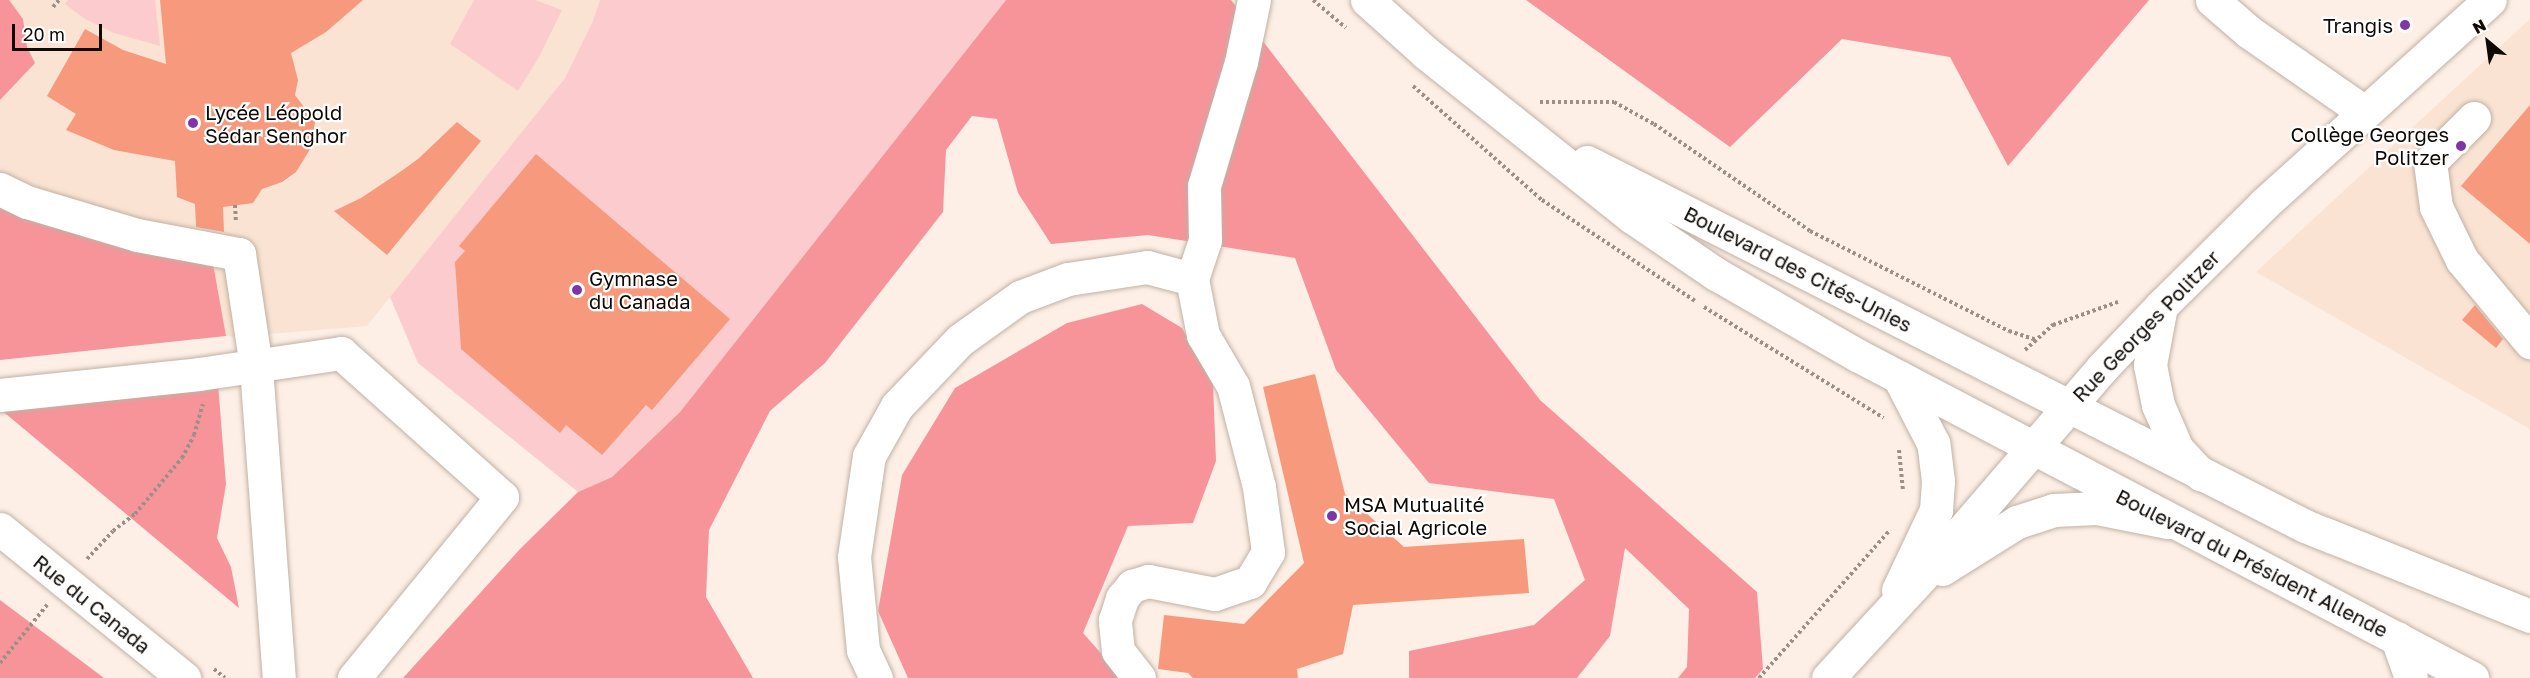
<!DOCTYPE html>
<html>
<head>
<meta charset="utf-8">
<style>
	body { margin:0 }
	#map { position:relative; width:2530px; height:678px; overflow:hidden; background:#fdefe5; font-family:"Golos Text",sans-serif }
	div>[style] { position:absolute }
	.built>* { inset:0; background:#fae3d2 }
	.green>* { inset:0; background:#fbcbcd }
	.forest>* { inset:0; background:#f6949a }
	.building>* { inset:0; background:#f6997c }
	.path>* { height:4px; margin-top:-2px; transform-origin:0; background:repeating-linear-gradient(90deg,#9b9089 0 3px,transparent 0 6px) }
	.roads { filter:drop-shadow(0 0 2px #c1b1a5) drop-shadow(0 0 2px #c1b1a5) }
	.minor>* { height:33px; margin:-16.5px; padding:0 16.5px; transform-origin:16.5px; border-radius:16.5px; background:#fff }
	.major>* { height:33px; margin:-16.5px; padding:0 16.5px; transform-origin:16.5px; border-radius:16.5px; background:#fff }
	.dots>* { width:16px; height:16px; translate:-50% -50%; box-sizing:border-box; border:3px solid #fff; border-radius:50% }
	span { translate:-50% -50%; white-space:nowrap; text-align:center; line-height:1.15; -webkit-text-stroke:4.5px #fff; paint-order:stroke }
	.poi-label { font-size:20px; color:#0f0a06 }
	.right { translate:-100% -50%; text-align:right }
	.left { translate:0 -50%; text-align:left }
	.street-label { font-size:20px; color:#0f0a06 }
	.north { position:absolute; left:2458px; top:12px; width:60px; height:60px; -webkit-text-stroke:4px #fff; paint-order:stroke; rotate:331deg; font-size:16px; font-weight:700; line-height:24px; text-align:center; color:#0f0a06 }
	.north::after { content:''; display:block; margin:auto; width:21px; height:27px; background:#0f0a06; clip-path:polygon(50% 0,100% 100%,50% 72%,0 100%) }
	.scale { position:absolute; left:12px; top:24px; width:90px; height:27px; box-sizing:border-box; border:3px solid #0f0a06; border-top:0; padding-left:8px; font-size:18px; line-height:21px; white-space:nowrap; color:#0f0a06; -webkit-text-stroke:4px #fff; paint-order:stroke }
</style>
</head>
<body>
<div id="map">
	<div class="built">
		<i style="clip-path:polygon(0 0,600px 0,592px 23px,565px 78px,367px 326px,234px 337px,226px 336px,212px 258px,0 204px)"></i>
		<i style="clip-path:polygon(2530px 19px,2530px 429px,2256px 272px)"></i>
	</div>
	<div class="green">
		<i style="clip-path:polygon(68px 0,155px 0,160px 46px,114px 33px,85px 19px,65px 4px)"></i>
		<i style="clip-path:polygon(474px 0,535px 0,562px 10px,539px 57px,518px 91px,450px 44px)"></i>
		<i style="clip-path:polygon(600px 0,1006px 0,680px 412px,612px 477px,578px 492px,418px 363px,390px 297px,565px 78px,592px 23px)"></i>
	</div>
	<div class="forest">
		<i style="clip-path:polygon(0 0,9px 0,23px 19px,27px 47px,35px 63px,0 100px)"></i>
		<i style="clip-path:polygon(1006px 0,1231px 0,1540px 400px,1757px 592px,1763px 669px,1755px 678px,1678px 678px,1687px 667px,1689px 609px,1625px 548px,1610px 636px,1577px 678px,1409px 678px,1409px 651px,1534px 625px,1585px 580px,1554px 499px,1429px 483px,1336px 370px,1295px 258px,1148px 235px,1051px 244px,1018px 193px,997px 119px,972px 116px,946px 150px,943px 212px,825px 363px,770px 411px,709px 530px,706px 597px,753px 678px,403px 678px,520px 549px,578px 492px,612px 477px,680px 412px)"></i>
		<i style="clip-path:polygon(1526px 0,2149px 0,2008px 166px,1950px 57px,1842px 39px,1730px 147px)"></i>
		<i style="clip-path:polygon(0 204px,212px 258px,226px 336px,0 360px)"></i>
		<i style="clip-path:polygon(1142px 304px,1182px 328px,1213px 384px,1216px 461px,1193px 523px,1128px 526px,1083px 633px,1123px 678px,908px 678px,878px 611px,902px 475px,955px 388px,1067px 323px)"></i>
		<i style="clip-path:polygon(218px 384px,226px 484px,217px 538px,231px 567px,239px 608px,0 409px)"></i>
		<i style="clip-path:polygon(0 600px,104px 678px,0 678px)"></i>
	</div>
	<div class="building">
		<i style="clip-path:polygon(160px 0,363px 0,326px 32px,291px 53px,298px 80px,295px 95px,315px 122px,312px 146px,296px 172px,282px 182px,262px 189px,253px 203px,223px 207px,224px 232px,196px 227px,195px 204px,177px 197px,175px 161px,114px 150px,66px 130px,76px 114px,47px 96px,85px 29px,123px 50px,166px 64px)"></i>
		<i style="clip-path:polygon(2530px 105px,2530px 244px,2461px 186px)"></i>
		<i style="clip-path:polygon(457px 122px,481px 141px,387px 255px,334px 211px,361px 198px,400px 172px,418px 159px)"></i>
		<i style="clip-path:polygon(536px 154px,730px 319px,652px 410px,646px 405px,602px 455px,566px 425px,560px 433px,461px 349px,455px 262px,465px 251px,459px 246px)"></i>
		<i style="clip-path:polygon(2475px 305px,2503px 339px,2496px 348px,2462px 320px)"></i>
		<i style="clip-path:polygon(1315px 374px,1345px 494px,1404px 547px,1524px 539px,1529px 593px,1353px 605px,1343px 654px,1297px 669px,1298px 678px,1193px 678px,1188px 673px,1158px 669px,1164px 615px,1244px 624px,1304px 563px,1263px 387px)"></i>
	</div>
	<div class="path">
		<i style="left:1313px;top:0;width:43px;rotate:40.3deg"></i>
		<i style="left:53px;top:7px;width:9px;rotate:-49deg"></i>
		<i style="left:1413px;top:86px;width:172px;rotate:41.5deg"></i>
		<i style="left:1542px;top:200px;width:183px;rotate:33.4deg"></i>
		<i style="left:1540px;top:102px;width:74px"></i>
		<i style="left:1614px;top:102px;width:46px;rotate:28.8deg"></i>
		<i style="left:1654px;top:124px;width:189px;rotate:34.4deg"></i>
		<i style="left:1810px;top:231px;width:223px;rotate:26.7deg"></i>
		<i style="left:2009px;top:331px;width:28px;rotate:18deg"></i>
		<i style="left:235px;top:205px;width:18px;rotate:87deg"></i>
		<i style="left:1704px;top:307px;width:211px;rotate:31.7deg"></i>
		<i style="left:2025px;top:350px;width:38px;rotate:-42deg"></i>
		<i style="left:2053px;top:325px;width:69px;rotate:-19.5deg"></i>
		<i style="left:1899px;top:450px;width:41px;rotate:84.4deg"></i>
		<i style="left:87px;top:559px;width:38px;rotate:-47deg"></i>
		<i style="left:113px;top:531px;width:28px;rotate:-38deg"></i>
		<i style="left:135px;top:514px;width:73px;rotate:-50deg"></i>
		<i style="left:182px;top:458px;width:26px;rotate:-62deg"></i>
		<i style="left:194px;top:435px;width:32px;rotate:-74deg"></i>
		<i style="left:0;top:663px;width:75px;rotate:-51deg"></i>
		<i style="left:214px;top:669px;width:14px;rotate:39deg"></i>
		<i style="left:1759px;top:678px;width:198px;rotate:-48.5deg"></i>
	</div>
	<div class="roads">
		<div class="minor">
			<i style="left:2212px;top:0;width:49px;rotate:40.9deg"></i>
			<i style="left:2249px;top:32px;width:140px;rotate:34.8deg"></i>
			<i style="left:2474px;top:118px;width:62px;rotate:135deg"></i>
			<i style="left:2430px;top:162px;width:45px;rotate:82.4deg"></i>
			<i style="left:2436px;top:207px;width:59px;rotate:63.9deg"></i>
			<i style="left:2462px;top:260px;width:107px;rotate:50.3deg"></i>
			<i style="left:0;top:189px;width:30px;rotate:26deg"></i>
			<i style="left:27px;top:202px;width:115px;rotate:16.7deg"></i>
			<i style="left:137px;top:235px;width:104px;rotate:10.6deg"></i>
			<i style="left:239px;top:254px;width:114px;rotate:81.4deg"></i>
			<i style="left:256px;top:367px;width:312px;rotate:85.8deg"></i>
			<i style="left:2161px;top:306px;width:60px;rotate:100.6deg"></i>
			<i style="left:2150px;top:365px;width:41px;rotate:78.7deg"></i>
			<i style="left:2158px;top:405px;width:48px;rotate:66.6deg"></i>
			<i style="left:2177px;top:449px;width:35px;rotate:47deg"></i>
			<i style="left:0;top:395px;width:200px;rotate:-6deg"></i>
			<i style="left:199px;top:374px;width:144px;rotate:-8.4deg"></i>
			<i style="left:341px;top:353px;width:216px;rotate:41.8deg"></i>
			<i style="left:502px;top:497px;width:234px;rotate:129.3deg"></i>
			<i style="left:0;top:529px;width:237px;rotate:39deg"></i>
			<i style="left:1942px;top:569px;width:89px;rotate:-32.1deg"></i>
			<i style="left:2017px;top:522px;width:39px;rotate:-18deg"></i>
			<i style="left:2054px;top:510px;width:43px;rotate:-2.7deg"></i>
			<i style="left:2097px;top:508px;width:72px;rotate:11.2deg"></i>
			<i style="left:1898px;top:590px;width:89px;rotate:-64.6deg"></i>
			<i style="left:1936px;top:510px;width:29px;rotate:-86deg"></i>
			<i style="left:1938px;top:481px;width:38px;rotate:-97deg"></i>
			<i style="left:1933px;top:443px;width:74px;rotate:-117.3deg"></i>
			<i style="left:2397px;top:638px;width:42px;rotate:70.7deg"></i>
			<i style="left:876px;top:678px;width:31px;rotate:-115deg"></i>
			<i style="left:863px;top:650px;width:93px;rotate:-95.5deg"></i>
			<i style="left:854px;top:557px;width:102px;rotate:-81.6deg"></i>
			<i style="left:869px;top:456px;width:57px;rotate:-60.8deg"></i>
			<i style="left:897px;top:406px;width:91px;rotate:-46.3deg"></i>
			<i style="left:960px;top:340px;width:74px;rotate:-35.6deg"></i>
			<i style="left:1020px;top:297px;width:51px;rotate:-20.6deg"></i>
			<i style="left:1068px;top:279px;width:80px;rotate:-8.6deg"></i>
			<i style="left:1147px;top:267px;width:47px;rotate:14.9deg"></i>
			<i style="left:1139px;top:678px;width:34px;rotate:-128deg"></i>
			<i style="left:1118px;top:651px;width:31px;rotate:-96deg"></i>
			<i style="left:1115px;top:620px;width:23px;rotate:-72deg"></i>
			<i style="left:1122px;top:598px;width:16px;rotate:-50deg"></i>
			<i style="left:1132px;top:586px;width:17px;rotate:-17deg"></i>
			<i style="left:1148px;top:581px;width:68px;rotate:11deg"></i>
			<i style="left:1215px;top:594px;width:37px;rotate:-19deg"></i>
			<i style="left:1250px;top:582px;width:35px;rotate:-59deg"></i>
			<i style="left:1268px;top:552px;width:66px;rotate:-97.9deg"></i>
			<i style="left:1259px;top:487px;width:104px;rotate:-104.4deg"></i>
			<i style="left:1233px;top:386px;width:59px;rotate:-120.5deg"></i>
			<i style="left:1203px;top:335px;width:57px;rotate:-101.1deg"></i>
			<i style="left:1192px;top:279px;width:41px;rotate:-71.6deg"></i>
			<i style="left:1205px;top:240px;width:54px;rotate:-91.1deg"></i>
			<i style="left:1204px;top:186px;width:129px;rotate:-73.4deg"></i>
			<i style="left:1241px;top:62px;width:63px;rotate:-78.2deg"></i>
			<i style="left:1828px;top:678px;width:159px;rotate:-47.3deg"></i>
			<i style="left:1936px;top:561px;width:255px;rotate:-49.3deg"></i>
			<i style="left:2102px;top:368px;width:86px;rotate:-46.4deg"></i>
			<i style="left:2161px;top:306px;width:145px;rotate:-44.7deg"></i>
			<i style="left:2264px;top:204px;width:304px;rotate:-42.1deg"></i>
		</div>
		<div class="major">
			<i style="left:1367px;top:0;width:79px;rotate:41.9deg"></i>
			<i style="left:1426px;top:53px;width:263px;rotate:38.5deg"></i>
			<i style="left:1632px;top:217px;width:102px;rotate:34.2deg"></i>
			<i style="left:1716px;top:274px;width:163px;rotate:29.9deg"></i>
			<i style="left:1857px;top:355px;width:695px;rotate:27.71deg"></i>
			<i style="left:1587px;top:162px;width:805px;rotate:26.88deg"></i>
			<i style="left:2305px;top:526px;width:242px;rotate:21.8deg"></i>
		</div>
	</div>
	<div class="dots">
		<i style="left:2405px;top:25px;background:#7d35a8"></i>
		<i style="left:193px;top:123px;background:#7d35a8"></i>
		<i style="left:2461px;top:146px;background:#7d35a8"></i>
		<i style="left:577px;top:290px;background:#7d35a8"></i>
		<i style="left:1332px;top:516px;background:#7d35a8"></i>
	</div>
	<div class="poi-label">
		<span class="right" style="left:2393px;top:25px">Trangis</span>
		<span class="left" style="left:205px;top:124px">Lycée Léopold<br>Sédar Senghor</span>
		<span class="right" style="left:2449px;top:146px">Collège Georges<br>Politzer</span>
		<span class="left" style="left:589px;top:290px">Gymnase<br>du Canada</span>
		<span class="left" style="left:1344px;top:516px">MSA Mutualité<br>Social Agricole</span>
	</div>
	<div class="street-label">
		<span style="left:1798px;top:269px;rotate:27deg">Boulevard des Cités-Unies</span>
		<span style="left:2146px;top:326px;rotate:-46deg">Rue Georges Politzer</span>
		<span style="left:2252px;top:563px;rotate:27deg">Boulevard du Président Allende</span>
		<span style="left:92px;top:604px;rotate:39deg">Rue du Canada</span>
	</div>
	<div class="north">N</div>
	<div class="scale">20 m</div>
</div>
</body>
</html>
